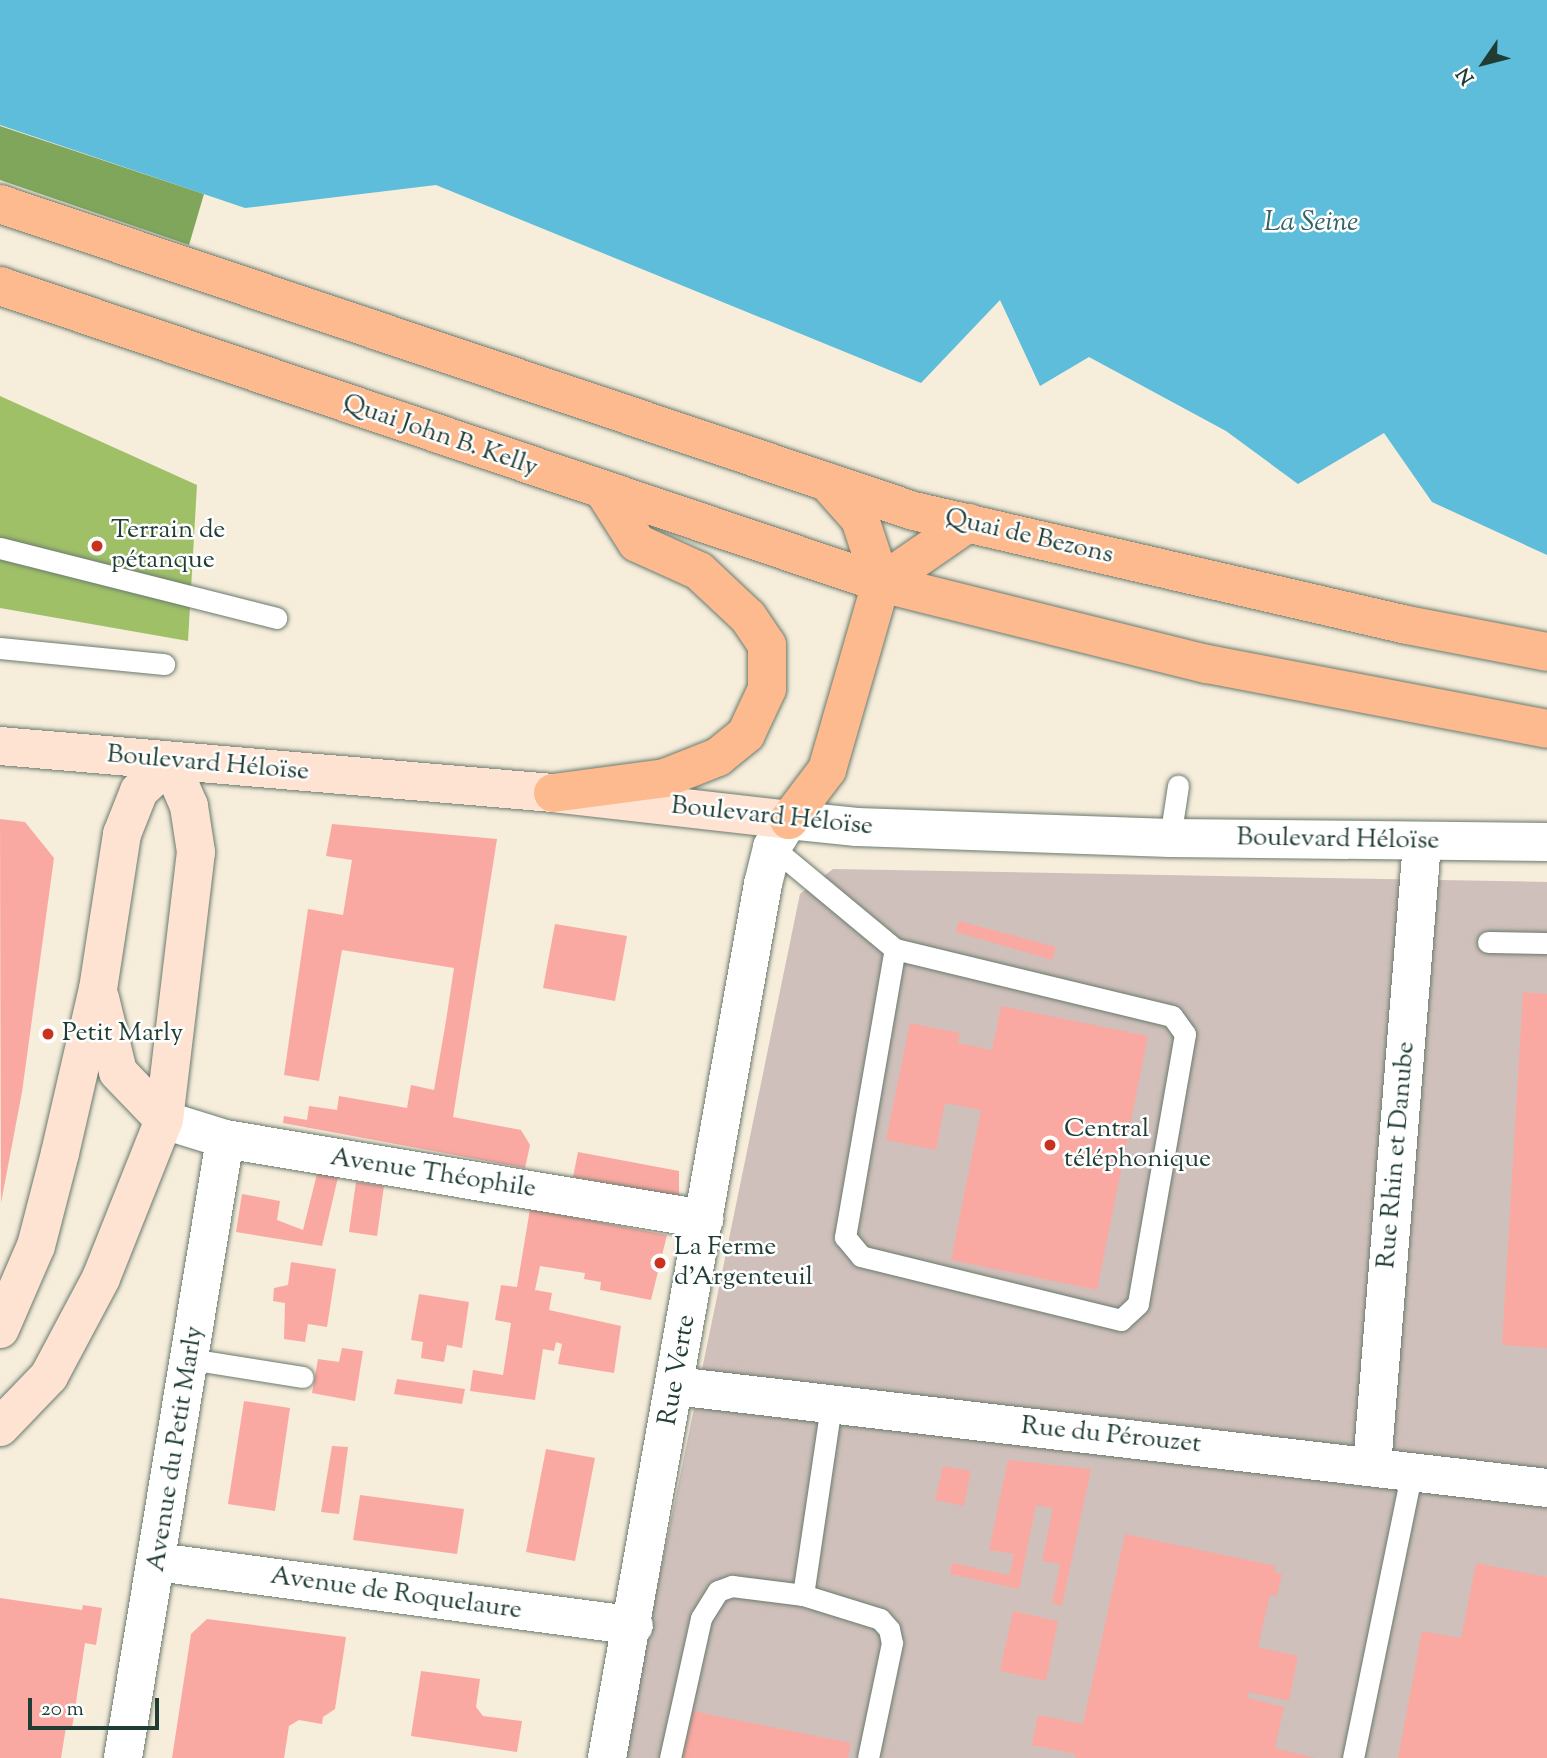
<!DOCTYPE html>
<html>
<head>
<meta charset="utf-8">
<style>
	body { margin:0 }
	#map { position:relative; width:1547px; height:1758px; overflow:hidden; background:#f6eddb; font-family:"Sorts Mill Goudy",serif }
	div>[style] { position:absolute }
	.industrial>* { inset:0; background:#cfc0bb }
	.green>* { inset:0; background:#a0c068 }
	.forest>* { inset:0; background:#80a65c }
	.water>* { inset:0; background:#5dbddb }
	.building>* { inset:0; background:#faa9a2 }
	.roads { filter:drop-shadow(0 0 2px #6a7b6e) drop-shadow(0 0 2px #6a7b6e) }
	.service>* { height:21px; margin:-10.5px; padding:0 10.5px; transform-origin:10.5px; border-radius:10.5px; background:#fff }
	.minor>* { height:38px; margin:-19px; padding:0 19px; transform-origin:19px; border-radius:19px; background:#fff }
	.secondary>* { height:38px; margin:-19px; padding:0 19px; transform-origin:19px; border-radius:19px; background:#fee3d2 }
	.primary>* { height:38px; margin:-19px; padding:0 19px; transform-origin:19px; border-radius:19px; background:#fcba8e }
	.dots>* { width:19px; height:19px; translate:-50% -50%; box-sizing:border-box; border:4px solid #fff; border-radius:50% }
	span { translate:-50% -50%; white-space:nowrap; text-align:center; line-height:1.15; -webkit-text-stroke:5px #fff; paint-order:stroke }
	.street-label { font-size:26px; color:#1f3d34 }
	.poi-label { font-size:26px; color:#1f3d34 }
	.left { translate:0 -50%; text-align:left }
	.water-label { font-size:28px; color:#326366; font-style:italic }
	.north { position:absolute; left:1449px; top:28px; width:70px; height:70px; -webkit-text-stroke:5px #fff; paint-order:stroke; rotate:235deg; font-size:19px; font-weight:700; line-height:28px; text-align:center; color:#1f3d34 }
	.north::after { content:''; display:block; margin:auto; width:24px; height:32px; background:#1f3d34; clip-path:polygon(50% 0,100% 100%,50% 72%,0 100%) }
	.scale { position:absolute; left:28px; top:1698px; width:131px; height:32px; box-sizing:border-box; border:4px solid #1f3d34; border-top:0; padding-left:9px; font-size:21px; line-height:24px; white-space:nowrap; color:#1f3d34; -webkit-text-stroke:5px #fff; paint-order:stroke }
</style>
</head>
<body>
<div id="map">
	<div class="industrial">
		<i style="clip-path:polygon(833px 869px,1547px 882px,1547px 1758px,622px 1758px,800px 894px)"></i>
	</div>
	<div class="green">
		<i style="clip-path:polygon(0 396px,197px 485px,188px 641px,0 608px)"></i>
	</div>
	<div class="forest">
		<i style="clip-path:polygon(0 126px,204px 194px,189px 245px,0 180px)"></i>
	</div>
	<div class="water">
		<i style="clip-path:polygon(0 0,1547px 0,1547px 555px,1432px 502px,1384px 433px,1298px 484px,1226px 431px,1089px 357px,1040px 386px,1000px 300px,921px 383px,436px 185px,245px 208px,0 125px)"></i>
	</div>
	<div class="building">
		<i style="clip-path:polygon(0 819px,25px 822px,54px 858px,22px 1092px,1px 1203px)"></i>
		<i style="clip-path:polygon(332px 824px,497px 839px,453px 1117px,521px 1130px,530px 1145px,525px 1168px,283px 1123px,284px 1116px,307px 1120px,309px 1106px,337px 1110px,339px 1096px,407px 1108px,411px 1085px,434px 1090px,446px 1021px,454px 968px,342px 950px,319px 1081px,284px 1075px,308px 909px,343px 915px,352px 860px,326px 856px)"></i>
		<i style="clip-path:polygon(959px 921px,1056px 947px,1052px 960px,956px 932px)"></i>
		<i style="clip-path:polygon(555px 924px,627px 936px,615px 1001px,543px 988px)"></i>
		<i style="clip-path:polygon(1523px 992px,1547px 994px,1547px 1348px,1502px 1345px)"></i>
		<i style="clip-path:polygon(1001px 1006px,1148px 1036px,1097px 1290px,951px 1260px,981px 1110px,945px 1103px,936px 1150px,886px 1140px,910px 1023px,960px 1033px,958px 1043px,992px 1050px)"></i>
		<i style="clip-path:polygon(578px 1152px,679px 1171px,679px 1196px,573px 1177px)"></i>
		<i style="clip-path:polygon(318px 1170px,339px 1173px,322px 1246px,236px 1232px,242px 1194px,280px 1201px,277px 1220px,303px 1230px)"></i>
		<i style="clip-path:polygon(356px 1182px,384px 1186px,377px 1236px,349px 1232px)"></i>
		<i style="clip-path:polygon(530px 1209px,667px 1235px,651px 1300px,600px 1290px,601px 1282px,584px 1279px,585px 1273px,540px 1266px,535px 1290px,552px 1293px,549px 1310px,621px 1326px,614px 1373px,558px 1364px,562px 1344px,556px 1342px,554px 1351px,543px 1349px,535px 1400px,470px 1391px,473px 1370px,503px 1375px,511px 1323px,495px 1320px,501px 1285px,517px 1287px)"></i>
		<i style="clip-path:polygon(291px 1262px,336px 1269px,327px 1327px,308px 1324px,305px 1342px,284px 1339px,285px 1303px,273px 1301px,274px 1288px,288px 1285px)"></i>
		<i style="clip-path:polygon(419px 1294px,469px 1302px,462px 1348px,447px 1345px,444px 1362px,421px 1358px,423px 1342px,411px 1340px)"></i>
		<i style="clip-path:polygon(342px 1348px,363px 1351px,355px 1401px,312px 1393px,318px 1359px,339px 1362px)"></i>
		<i style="clip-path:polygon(397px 1379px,465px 1389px,462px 1404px,394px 1394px)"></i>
		<i style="clip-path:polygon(244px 1401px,290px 1408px,275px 1511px,228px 1504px)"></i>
		<i style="clip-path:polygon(332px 1446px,348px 1447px,339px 1514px,321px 1512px)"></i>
		<i style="clip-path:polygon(546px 1449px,595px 1458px,575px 1561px,526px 1552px)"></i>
		<i style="clip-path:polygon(1008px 1460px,1091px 1469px,1062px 1606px,1052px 1603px,1060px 1564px,1042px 1561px,1053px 1508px,1036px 1505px,1019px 1589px,950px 1574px,952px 1563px,1009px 1575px,1014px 1554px,989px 1550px)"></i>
		<i style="clip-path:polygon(943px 1466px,971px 1471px,964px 1506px,935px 1500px)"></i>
		<i style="clip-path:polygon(360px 1495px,464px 1509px,457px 1554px,353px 1540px)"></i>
		<i style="clip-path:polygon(1125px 1534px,1276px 1566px,1274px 1572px,1282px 1574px,1277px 1596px,1270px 1595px,1258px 1647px,1298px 1656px,1289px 1701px,1249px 1692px,1248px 1698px,1284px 1707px,1275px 1748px,1315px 1758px,1075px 1758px,1076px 1754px,1032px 1745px,1038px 1715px,1083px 1724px)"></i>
		<i style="clip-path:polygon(1476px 1563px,1547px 1577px,1547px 1758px,1398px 1758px,1422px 1631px,1461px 1638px)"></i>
		<i style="clip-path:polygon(0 1598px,82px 1610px,83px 1605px,102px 1608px,96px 1645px,85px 1643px,72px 1728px,66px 1727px,61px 1758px,0 1758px)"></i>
		<i style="clip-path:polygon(1013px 1611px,1058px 1621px,1046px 1681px,1000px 1671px)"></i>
		<i style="clip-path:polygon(207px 1619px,346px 1637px,335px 1709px,323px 1717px,322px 1724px,299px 1720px,289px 1726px,284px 1758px,172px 1758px,191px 1634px)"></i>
		<i style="clip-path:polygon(421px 1671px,480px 1679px,476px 1707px,483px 1716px,522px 1721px,517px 1752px,411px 1736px)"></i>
		<i style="clip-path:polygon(693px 1711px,851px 1743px,848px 1758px,683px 1758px)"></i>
	</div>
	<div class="roads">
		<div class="service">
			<i style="left:0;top:548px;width:285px;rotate:14.2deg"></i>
			<i style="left:0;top:648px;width:165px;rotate:5.6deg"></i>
			<i style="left:1170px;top:838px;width:53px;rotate:-81.3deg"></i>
			<i style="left:772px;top:847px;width:160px;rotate:39.7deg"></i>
			<i style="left:895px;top:949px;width:285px;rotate:13.6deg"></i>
			<i style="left:1172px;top:1016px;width:22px;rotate:54deg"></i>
			<i style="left:1185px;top:1034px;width:274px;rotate:99.9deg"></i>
			<i style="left:1138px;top:1304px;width:23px;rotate:137deg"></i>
			<i style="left:1121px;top:1320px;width:268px;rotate:-166.2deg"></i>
			<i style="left:861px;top:1256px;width:25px;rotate:-130deg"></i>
			<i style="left:845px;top:1237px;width:292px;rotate:-80.2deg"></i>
			<i style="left:1488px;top:942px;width:59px;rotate:1deg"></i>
			<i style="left:190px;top:1359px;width:114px;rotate:9.1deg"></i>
			<i style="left:803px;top:1595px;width:192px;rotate:-81.6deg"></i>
			<i style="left:670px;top:1758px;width:143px;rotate:-77.5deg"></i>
			<i style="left:701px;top:1618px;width:32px;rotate:-58deg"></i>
			<i style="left:718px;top:1591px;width:15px;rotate:-20deg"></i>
			<i style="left:732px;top:1586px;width:72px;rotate:7.2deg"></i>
			<i style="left:803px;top:1595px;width:81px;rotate:17.3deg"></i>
			<i style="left:880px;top:1619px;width:13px;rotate:48deg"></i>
			<i style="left:889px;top:1629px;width:14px;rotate:78deg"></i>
			<i style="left:892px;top:1643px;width:117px;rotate:101.8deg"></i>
			<i style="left:1353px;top:1758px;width:294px;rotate:-78.4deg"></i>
		</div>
		<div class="minor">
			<i style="left:164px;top:1120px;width:64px;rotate:17.3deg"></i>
			<i style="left:225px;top:1139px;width:486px;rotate:9.5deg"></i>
			<i style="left:675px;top:1386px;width:878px;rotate:6.67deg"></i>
			<i style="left:1372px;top:1466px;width:625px;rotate:-85.41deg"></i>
			<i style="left:157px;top:1562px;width:481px;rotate:7.6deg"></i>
			<i style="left:123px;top:1758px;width:627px;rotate:-80.64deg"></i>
			<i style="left:607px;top:1758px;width:888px;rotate:-79.88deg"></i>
			<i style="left:763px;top:884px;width:38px;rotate:-76deg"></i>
			<i style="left:772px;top:847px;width:32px;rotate:-58deg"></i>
			<i style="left:789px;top:820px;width:68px;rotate:5.9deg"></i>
			<i style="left:857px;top:827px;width:313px;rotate:2deg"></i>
			<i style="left:1170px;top:838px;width:377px;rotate:0.6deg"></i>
		</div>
		<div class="secondary">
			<i style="left:0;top:746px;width:555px;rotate:4.86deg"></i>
			<i style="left:553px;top:793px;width:238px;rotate:6.5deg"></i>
			<i style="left:100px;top:998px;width:76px;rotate:76.3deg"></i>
			<i style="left:118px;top:1072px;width:66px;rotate:46.2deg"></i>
			<i style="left:0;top:1329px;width:90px;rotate:-66.6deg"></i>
			<i style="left:36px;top:1246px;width:96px;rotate:-75.5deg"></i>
			<i style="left:60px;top:1153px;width:168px;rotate:-77deg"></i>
			<i style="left:98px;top:989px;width:157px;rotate:-81.2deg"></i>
			<i style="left:122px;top:834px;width:46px;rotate:-68.4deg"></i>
			<i style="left:139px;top:791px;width:42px;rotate:-43.1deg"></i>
			<i style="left:0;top:1427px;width:71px;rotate:-46.1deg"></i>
			<i style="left:49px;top:1376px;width:111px;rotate:-62deg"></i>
			<i style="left:101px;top:1278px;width:170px;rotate:-68.3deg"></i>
			<i style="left:164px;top:1120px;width:270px;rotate:-83.2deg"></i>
			<i style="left:196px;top:852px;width:47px;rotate:-98.7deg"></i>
			<i style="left:189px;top:806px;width:48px;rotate:-113.4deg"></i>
		</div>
		<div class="primary">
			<i style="left:0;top:204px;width:964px;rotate:18.57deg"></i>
			<i style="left:914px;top:511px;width:506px;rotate:13.02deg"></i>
			<i style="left:1407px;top:625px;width:143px;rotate:10.9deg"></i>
			<i style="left:0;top:286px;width:930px;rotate:18.63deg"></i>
			<i style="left:881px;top:583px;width:336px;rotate:14deg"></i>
			<i style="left:1207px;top:664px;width:346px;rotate:10.8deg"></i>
			<i style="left:881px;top:583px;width:106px;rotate:-34.6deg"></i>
			<i style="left:553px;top:793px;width:113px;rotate:-7.6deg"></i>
			<i style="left:665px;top:778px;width:57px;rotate:-21.6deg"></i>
			<i style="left:718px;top:757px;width:36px;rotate:-39deg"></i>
			<i style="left:746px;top:734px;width:50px;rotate:-65deg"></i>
			<i style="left:767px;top:689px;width:44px;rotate:-90deg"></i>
			<i style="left:767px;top:645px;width:34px;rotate:-124deg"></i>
			<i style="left:748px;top:617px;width:67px;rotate:-136.8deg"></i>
			<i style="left:699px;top:571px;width:68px;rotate:-155.7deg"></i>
			<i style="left:637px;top:543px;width:59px;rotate:-122.6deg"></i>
			<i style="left:789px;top:820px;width:63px;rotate:-52.8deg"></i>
			<i style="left:827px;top:770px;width:195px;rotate:-73.9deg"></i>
			<i style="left:881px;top:583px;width:67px;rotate:-108.2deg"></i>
			<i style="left:860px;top:519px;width:50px;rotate:-131.7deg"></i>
		</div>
	</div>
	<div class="dots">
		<i style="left:97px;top:546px;background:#c8321e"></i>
		<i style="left:48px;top:1034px;background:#c8321e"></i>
		<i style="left:1050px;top:1145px;background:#c8321e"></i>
		<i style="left:660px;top:1263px;background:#c8321e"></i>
	</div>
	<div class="street-label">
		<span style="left:440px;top:436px;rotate:19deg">Quai John B. Kelly</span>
		<span style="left:1029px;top:537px;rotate:13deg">Quai de Bezons</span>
		<span style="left:208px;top:764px;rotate:5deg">Boulevard Héloïse</span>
		<span style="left:772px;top:817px;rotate:6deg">Boulevard Héloïse</span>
		<span style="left:1338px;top:840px;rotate:1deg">Boulevard Héloïse</span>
		<span style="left:1397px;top:1155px;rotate:-85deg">Rue Rhin et Danube</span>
		<span style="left:433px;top:1174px;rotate:9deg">Avenue Théophile</span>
		<span style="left:678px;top:1370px;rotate:-80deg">Rue Verte</span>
		<span style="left:1111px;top:1436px;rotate:6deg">Rue du Pérouzet</span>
		<span style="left:176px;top:1449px;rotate:-81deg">Avenue du Petit Marly</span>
		<span style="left:396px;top:1594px;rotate:8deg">Avenue de Roquelaure</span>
	</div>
	<div class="poi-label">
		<span class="left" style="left:111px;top:546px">Terrain de<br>pétanque</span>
		<span class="left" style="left:62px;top:1034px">Petit Marly</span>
		<span class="left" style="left:1064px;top:1145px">Central<br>téléphonique</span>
		<span class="left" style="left:674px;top:1263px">La Ferme<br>d'Argenteuil</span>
	</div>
	<div class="water-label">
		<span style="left:1311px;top:223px">La Seine</span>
	</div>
	<div class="north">N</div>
	<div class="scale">20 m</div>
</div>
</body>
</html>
